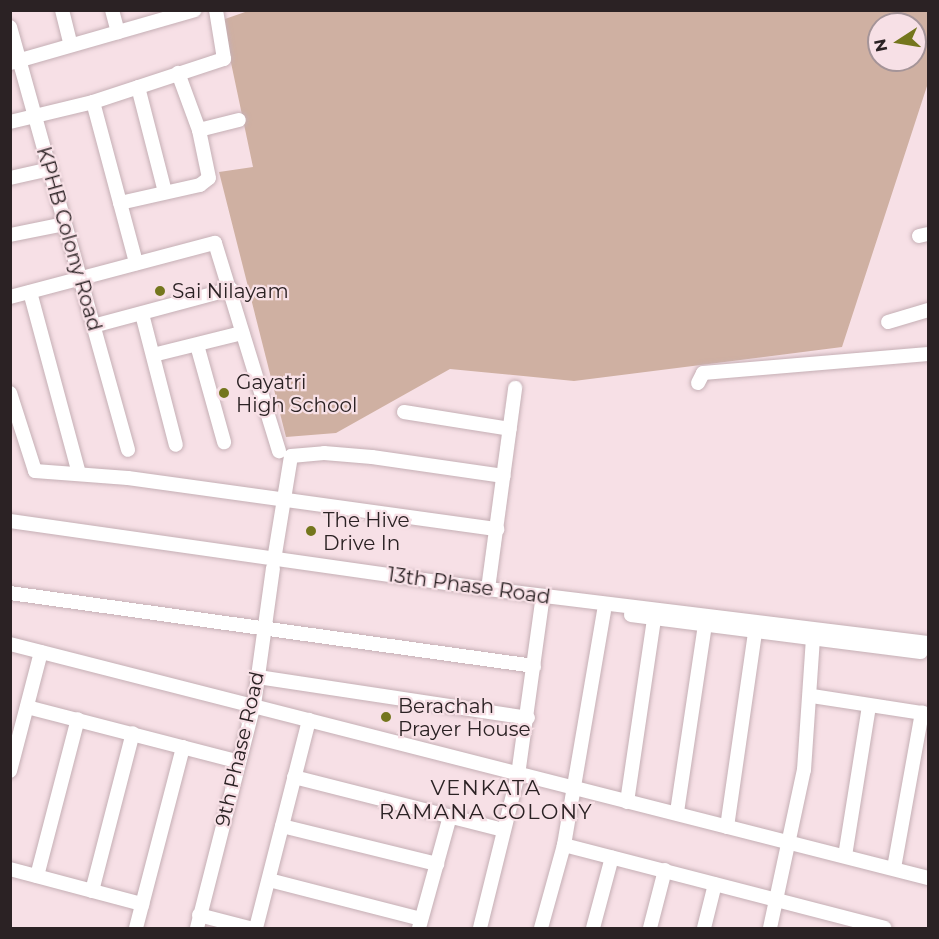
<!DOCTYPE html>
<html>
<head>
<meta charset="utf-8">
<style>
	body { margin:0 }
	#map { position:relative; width:939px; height:939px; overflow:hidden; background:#f7e0e6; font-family:Montserrat,sans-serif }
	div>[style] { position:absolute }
	.green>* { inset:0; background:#cfb0a2 }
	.roads { filter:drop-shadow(0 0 2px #c5afb5) drop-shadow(0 0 2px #c5afb5) }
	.minor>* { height:14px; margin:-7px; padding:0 7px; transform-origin:7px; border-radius:7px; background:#fff }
	.dots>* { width:16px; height:16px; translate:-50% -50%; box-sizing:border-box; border:3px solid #f7e0e6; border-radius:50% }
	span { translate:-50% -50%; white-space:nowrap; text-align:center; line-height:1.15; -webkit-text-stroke:4.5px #f7e0e6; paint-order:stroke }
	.street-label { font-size:20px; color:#2b2224 }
	.poi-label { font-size:20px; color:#2b2224 }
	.left { translate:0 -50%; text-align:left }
	.neighbourhood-label { font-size:21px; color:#2b2224; letter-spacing:1.5px }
	.frame { position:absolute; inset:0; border:12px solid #2b2224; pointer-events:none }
	.north { position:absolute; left:867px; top:12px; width:60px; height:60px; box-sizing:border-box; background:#f7e0e6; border:2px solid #a59498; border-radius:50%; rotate:258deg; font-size:16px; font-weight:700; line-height:24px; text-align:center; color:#2b2224 }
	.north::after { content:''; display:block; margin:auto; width:21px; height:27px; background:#74761d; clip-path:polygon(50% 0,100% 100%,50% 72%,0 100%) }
</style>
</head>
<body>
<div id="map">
	<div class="green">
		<i style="clip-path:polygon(evenodd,248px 11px,928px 11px,928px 83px,842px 347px,574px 381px,450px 369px,336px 433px,286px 437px,219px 172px,253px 167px,222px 20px,248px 11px,879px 24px,915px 24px,915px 60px,879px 60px,879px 24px)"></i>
	</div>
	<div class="roads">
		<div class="minor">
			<i style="left:62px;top:10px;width:36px;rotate:76deg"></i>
			<i style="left:112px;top:10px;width:23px;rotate:75deg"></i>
			<i style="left:10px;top:27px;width:439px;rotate:74.4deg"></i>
			<i style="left:10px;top:63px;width:192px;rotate:-16deg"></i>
			<i style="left:138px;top:87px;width:108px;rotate:75.6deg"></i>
			<i style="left:93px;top:102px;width:167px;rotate:75deg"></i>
			<i style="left:10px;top:122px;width:85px;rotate:-13.5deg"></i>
			<i style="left:93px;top:102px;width:138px;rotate:-18.2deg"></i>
			<i style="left:224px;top:59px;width:50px;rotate:-99.3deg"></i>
			<i style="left:199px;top:130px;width:41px;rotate:-14deg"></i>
			<i style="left:10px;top:178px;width:41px;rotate:-12.7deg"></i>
			<i style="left:120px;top:203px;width:82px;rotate:-12.7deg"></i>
			<i style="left:200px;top:185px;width:11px;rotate:-38deg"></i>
			<i style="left:209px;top:178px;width:49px;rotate:-101.8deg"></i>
			<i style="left:199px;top:130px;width:61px;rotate:-110.2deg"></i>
			<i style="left:10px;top:235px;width:55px;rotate:-11.5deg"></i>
			<i style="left:919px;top:236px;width:9px;rotate:-13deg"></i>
			<i style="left:30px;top:292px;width:188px;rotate:74.9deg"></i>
			<i style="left:10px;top:297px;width:212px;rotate:-14.8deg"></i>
			<i style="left:215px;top:243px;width:218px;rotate:72.9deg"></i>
			<i style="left:142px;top:314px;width:135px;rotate:75.5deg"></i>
			<i style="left:888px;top:322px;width:42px;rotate:-16.7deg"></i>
			<i style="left:93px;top:326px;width:143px;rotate:-15deg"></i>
			<i style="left:197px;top:345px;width:101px;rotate:74.4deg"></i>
			<i style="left:153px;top:355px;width:92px;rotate:-13.9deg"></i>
			<i style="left:698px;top:383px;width:11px;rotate:-63deg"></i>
			<i style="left:703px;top:373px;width:226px;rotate:-4.8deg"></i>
			<i style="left:10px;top:393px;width:82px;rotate:72.2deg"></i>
			<i style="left:35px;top:471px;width:93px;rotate:4.3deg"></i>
			<i style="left:128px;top:478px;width:373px;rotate:7.9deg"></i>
			<i style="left:404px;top:412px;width:107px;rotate:9.1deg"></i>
			<i style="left:10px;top:521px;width:483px;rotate:8.1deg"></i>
			<i style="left:488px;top:589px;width:443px;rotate:7deg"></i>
			<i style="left:274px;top:560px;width:105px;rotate:-80.7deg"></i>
			<i style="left:291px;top:456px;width:33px;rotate:-5deg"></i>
			<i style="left:324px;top:453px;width:48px;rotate:4.8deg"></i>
			<i style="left:372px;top:457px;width:133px;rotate:8.2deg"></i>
			<i style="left:488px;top:589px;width:203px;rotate:-82.3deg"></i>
			<i style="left:10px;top:593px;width:529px;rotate:7.93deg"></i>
			<i style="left:604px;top:611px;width:237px;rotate:99.7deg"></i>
			<i style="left:564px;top:845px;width:331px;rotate:14.5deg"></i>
			<i style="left:631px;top:615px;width:292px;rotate:7.3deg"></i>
			<i style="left:10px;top:644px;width:947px;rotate:14.3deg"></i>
			<i style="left:258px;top:677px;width:273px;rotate:8.6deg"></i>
			<i style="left:812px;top:696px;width:117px;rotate:8.8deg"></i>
			<i style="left:27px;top:707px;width:219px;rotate:14.5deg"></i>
			<i style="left:10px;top:771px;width:123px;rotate:-75.4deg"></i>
			<i style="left:294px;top:777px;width:216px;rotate:14.2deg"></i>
			<i style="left:627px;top:802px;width:185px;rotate:-81.6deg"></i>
			<i style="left:677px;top:812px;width:189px;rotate:-81.5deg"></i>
			<i style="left:282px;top:826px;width:160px;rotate:13.8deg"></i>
			<i style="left:727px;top:827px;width:196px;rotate:-81.8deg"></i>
			<i style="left:845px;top:856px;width:152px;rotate:-80.9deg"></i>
			<i style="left:894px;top:868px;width:158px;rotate:-79.8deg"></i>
			<i style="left:10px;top:869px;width:137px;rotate:14.9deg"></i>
			<i style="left:37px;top:876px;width:162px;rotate:-75.4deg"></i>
			<i style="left:269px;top:880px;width:157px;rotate:14.4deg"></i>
			<i style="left:92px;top:891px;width:163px;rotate:-75.5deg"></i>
			<i style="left:199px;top:915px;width:52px;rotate:14.6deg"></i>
			<i style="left:136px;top:928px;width:187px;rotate:-75.4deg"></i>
			<i style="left:197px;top:928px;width:230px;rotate:-75.7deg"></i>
			<i style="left:254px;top:705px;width:138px;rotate:-82.1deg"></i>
			<i style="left:256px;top:928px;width:215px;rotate:-75.7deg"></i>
			<i style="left:419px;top:928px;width:116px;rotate:-74.5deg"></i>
			<i style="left:480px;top:928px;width:158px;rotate:-76.1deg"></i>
			<i style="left:518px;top:775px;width:176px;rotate:-82.1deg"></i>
			<i style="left:541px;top:928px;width:86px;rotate:-74.5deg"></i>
			<i style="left:593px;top:928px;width:73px;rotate:-75deg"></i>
			<i style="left:650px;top:928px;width:60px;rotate:-75.5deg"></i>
			<i style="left:704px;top:928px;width:45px;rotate:-76deg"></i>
			<i style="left:770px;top:928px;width:162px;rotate:-77.9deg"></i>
			<i style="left:804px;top:770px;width:131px;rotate:-86.1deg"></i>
		</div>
	</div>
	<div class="dots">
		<i style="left:160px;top:291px;background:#74761d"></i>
		<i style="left:224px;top:393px;background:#74761d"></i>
		<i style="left:311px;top:531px;background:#74761d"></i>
		<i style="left:386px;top:717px;background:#74761d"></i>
	</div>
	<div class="street-label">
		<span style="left:69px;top:239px;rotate:74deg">KPHB Colony Road</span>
		<span style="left:469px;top:586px;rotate:8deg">13th Phase Road</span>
		<span style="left:240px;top:749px;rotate:-77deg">9th Phase Road</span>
	</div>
	<div class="poi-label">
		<span class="left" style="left:172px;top:291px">Sai Nilayam</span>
		<span class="left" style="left:236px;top:394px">Gayatri<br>High School</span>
		<span class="left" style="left:323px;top:532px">The Hive<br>Drive In</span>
		<span class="left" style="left:398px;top:718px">Berachah<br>Prayer House</span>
	</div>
	<div class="neighbourhood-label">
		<span style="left:486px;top:800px">VENKATA<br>RAMANA COLONY</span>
	</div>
	<div class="frame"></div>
	<div class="north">N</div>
</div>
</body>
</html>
